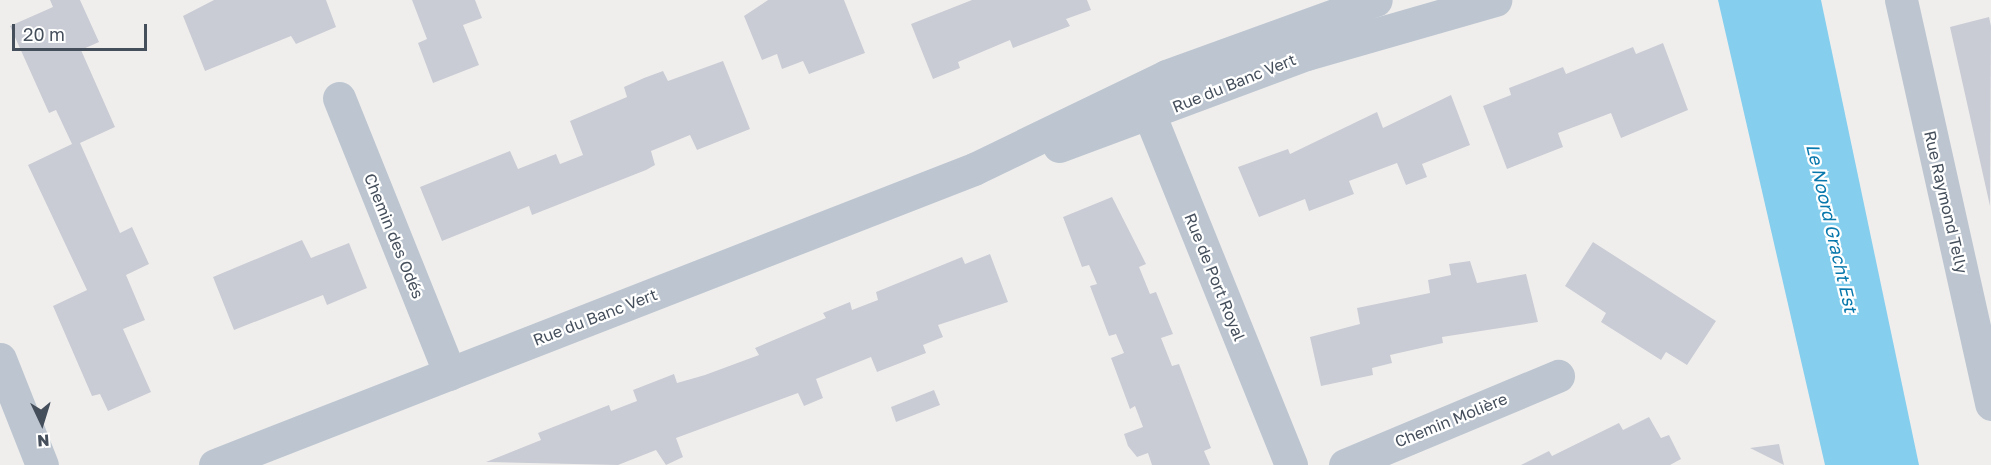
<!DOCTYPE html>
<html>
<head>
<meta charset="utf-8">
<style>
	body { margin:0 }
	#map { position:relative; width:1991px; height:465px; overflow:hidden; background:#f0eeed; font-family:"Golos Text",sans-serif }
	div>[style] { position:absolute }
	.water>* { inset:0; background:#85ceee }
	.building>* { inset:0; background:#c9ccd4 }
	.minor>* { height:33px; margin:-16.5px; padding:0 16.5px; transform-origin:16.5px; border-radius:16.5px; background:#bdc6d0 }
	span { translate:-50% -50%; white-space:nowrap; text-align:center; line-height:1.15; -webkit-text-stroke:4.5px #fff; paint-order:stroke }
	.street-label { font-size:16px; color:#454f5c }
	.water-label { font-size:18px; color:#0878ac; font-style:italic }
	.north { position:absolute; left:12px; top:393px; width:60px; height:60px; -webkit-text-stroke:4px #fff; paint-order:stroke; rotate:176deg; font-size:16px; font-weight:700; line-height:24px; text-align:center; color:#454f5c }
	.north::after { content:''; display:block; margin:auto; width:21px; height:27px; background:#454f5c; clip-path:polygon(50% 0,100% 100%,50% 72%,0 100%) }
	.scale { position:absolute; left:12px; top:24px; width:135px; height:27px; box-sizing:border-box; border:3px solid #454f5c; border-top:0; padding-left:8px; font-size:18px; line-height:21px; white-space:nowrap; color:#454f5c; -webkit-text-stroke:4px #fff; paint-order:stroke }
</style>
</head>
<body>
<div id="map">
	<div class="water">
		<i style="clip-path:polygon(1718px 0,1821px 0,1919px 465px,1825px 465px)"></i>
	</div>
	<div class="building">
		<i style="clip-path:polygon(50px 0,80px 0,99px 42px,81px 50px,115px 127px,80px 143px,120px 233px,132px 227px,149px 264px,126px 275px,145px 320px,123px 329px,151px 392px,108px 411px,100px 394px,92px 396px,53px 306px,87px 290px,28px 165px,72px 144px,56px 110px,49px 113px,10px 26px,53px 7px)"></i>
		<i style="clip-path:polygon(214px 0,326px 0,336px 27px,296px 44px,291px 36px,205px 71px,183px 16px)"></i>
		<i style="clip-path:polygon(412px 0,475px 0,482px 18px,463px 25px,479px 65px,433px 83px,418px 43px,427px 39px)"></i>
		<i style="clip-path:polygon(768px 0,844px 0,865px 53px,809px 74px,803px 61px,782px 69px,777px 54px,762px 60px,744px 16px)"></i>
		<i style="clip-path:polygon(972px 0,1087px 0,1091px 10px,1066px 19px,1070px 26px,1013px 48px,1010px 40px,958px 62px,960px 68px,933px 79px,911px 24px)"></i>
		<i style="clip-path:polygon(1989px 17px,1991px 26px,1990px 206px,1950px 27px)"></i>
		<i style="clip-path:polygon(1663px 43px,1688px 110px,1621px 138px,1611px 113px,1558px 133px,1563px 147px,1507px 169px,1483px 106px,1511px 95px,1509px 88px,1563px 67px,1566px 74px,1633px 47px,1636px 54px)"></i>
		<i style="clip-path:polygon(723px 61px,750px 129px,697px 150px,690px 135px,651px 151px,655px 165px,646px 170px,532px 215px,529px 206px,442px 241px,420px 187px,510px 151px,518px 169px,556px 154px,560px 164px,583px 155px,570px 121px,627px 97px,624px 87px,644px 78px,663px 71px,668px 81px)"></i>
		<i style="clip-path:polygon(1451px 95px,1470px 145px,1422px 164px,1427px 177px,1406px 185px,1397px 163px,1349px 181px,1354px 194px,1309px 211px,1305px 199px,1259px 217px,1238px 167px,1288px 149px,1290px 154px,1377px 112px,1383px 128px)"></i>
		<i style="clip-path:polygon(1112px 197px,1146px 264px,1139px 267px,1150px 294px,1156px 292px,1173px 334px,1161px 338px,1172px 366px,1179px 364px,1211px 448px,1204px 451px,1210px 465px,1152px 465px,1148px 453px,1137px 457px,1128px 446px,1124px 434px,1143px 427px,1135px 406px,1130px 409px,1111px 358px,1124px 353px,1116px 334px,1109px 336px,1090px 286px,1097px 284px,1089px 265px,1082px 267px,1063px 217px)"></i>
		<i style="clip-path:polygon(302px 240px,311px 258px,349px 243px,367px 288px,327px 305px,323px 295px,234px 330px,213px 277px)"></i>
		<i style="clip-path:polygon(1593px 242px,1716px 321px,1687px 365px,1666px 352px,1661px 360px,1601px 322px,1606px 313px,1565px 286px)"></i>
		<i style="clip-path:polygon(990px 254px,1008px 302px,938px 325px,943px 337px,923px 345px,926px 353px,877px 372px,871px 357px,816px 379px,823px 398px,804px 406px,798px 393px,676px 438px,683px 457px,666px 465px,656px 450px,618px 465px,486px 462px,541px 440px,538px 433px,609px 405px,611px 411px,637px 401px,633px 390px,674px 374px,677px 383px,705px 375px,759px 355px,755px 348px,826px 318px,823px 313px,850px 302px,852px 310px,878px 300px,876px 292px,962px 257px,965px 264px)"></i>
		<i style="clip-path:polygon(1470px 261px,1477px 283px,1526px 274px,1538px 322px,1442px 337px,1443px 343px,1390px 355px,1392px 363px,1372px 368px,1373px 375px,1321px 386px,1310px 337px,1360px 324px,1357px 308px,1430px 293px,1428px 280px,1451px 275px,1449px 264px)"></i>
		<i style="clip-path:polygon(934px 390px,940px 405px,896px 422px,891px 407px)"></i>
		<i style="clip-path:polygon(1649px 417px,1661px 438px,1669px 435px,1681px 459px,1670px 465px,1521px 465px,1549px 451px,1552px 456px,1619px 423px,1623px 430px)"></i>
		<i style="clip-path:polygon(1779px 444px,1784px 465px,1750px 448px)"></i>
	</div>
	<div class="minor">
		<i style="left:1901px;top:0;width:414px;rotate:77.4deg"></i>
		<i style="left:1142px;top:96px;width:398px;rotate:68deg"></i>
		<i style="left:339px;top:98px;width:297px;rotate:68.1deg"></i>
		<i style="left:1059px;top:146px;width:265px;rotate:-20.4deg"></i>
		<i style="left:1307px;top:54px;width:196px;rotate:-16deg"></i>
		<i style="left:0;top:359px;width:114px;rotate:68.4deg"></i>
		<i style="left:215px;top:465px;width:815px;rotate:-21.31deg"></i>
		<i style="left:974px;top:169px;width:213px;rotate:-25.8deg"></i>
		<i style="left:1166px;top:76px;width:223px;rotate:-19.9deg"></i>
		<i style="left:1345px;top:465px;width:231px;rotate:-22.7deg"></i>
	</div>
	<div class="street-label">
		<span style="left:1234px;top:83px;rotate:-22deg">Rue du Banc Vert</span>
		<span style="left:1946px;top:202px;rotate:77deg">Rue Raymond Telly</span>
		<span style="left:394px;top:236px;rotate:68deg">Chemin des Odés</span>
		<span style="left:1215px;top:277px;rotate:68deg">Rue de Port Royal</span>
		<span style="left:595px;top:317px;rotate:-21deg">Rue du Banc Vert</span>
		<span style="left:1451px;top:420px;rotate:-22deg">Chemin Molière</span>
	</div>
	<div class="water-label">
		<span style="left:1832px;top:228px;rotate:77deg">Le Noord Gracht Est</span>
	</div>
	<div class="north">N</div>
	<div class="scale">20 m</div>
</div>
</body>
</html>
